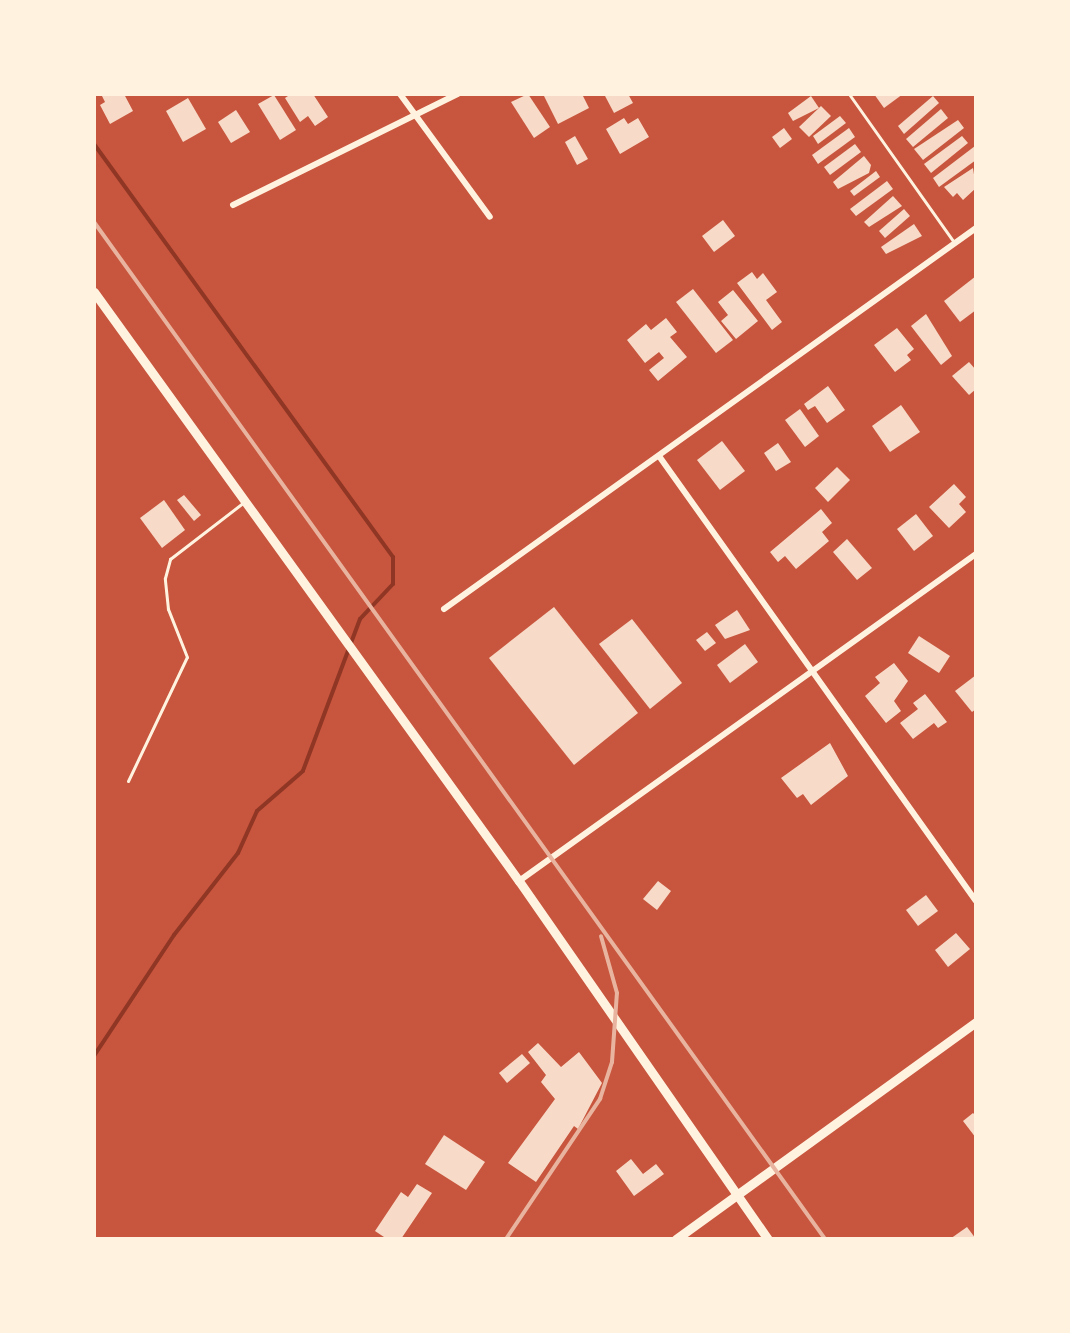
<!DOCTYPE html>
<html>
<head>
<meta charset="utf-8">
<style>
	body { margin:0 }
	#map { position:relative; width:1070px; height:1333px; overflow:hidden; background:#c8553d; font-family:"Source Serif 4",serif }
	div>[style] { position:absolute }
	.stream>* { height:4px; margin:-2px; padding:0 2px; transform-origin:2px; border-radius:2px; background:#8f3625 }
	.building>* { inset:0; background:#f7dbc8 }
	.service>* { height:3px; margin:-1.5px; padding:0 1.5px; transform-origin:1.5px; border-radius:1.5px; background:#fff3e0 }
	.minor>* { height:6px; margin:-3px; padding:0 3px; transform-origin:3px; border-radius:3px; background:#fff3e0 }
	.secondary>* { height:9px; margin:-4.5px; padding:0 4.5px; transform-origin:4.5px; border-radius:4.5px; background:#fff3e0 }
	.rail>* { height:4px; margin:-2px; padding:0 2px; transform-origin:2px; border-radius:2px; background:#e9b49f }
	span { translate:-50% -50%; white-space:nowrap; text-align:center; line-height:1.15; -webkit-text-stroke:8px #fff3e0; paint-order:stroke }
	.frame { position:absolute; inset:0; border:96px solid #fff3e0; pointer-events:none }
</style>
</head>
<body>
<div id="map">
	<div class="stream">
		<i style="left:94px;top:144px;width:510px;rotate:54.1deg"></i>
		<i style="left:393px;top:557px;width:27px;rotate:90deg"></i>
		<i style="left:393px;top:584px;width:48px;rotate:133.3deg"></i>
		<i style="left:360px;top:619px;width:162px;rotate:110.6deg"></i>
		<i style="left:303px;top:771px;width:61px;rotate:139deg"></i>
		<i style="left:257px;top:811px;width:46px;rotate:114.3deg"></i>
		<i style="left:238px;top:853px;width:104px;rotate:128deg"></i>
		<i style="left:174px;top:935px;width:145px;rotate:123.5deg"></i>
	</div>
	<div class="building">
		<i style="clip-path:polygon(101px 94px,124px 94px,133px 111px,110px 124px,100px 105px,105px 102px)"></i>
		<i style="clip-path:polygon(291px 94px,313px 94px,328px 117px,315px 126px,308px 116px,300px 122px,285px 98px)"></i>
		<i style="clip-path:polygon(528px 94px,550px 127px,534px 138px,511px 102px)"></i>
		<i style="clip-path:polygon(543px 94px,582px 94px,589px 108px,558px 124px)"></i>
		<i style="clip-path:polygon(604px 94px,628px 94px,633px 103px,614px 113px)"></i>
		<i style="clip-path:polygon(874px 94px,903px 94px,884px 108px)"></i>
		<i style="clip-path:polygon(274px 95px,296px 130px,280px 140px,258px 104px)"></i>
		<i style="clip-path:polygon(811px 96px,819px 108px,793px 121px,788px 113px)"></i>
		<i style="clip-path:polygon(933px 96px,939px 103px,904px 134px,898px 126px)"></i>
		<i style="clip-path:polygon(188px 98px,206px 129px,183px 142px,166px 111px)"></i>
		<i style="clip-path:polygon(821px 106px,831px 116px,809px 137px,799px 127px)"></i>
		<i style="clip-path:polygon(941px 109px,948px 118px,913px 147px,906px 139px)"></i>
		<i style="clip-path:polygon(236px 110px,250px 132px,231px 143px,218px 122px)"></i>
		<i style="clip-path:polygon(840px 116px,846px 123px,818px 144px,813px 136px)"></i>
		<i style="clip-path:polygon(624px 118px,628px 124px,638px 118px,649px 137px,620px 154px,606px 129px)"></i>
		<i style="clip-path:polygon(958px 120px,964px 128px,923px 160px,914px 149px)"></i>
		<i style="clip-path:polygon(784px 128px,792px 139px,780px 148px,772px 137px)"></i>
		<i style="clip-path:polygon(849px 128px,855px 137px,818px 164px,812px 155px)"></i>
		<i style="clip-path:polygon(575px 136px,588px 159px,577px 165px,565px 142px)"></i>
		<i style="clip-path:polygon(962px 136px,968px 143px,931px 173px,924px 164px)"></i>
		<i style="clip-path:polygon(855px 144px,861px 152px,830px 175px,824px 167px)"></i>
		<i style="clip-path:polygon(975px 146px,976px 160px,939px 187px,933px 178px)"></i>
		<i style="clip-path:polygon(864px 156px,871px 165px,869px 173px,838px 189px,833px 182px)"></i>
		<i style="clip-path:polygon(973px 168px,976px 188px,963px 200px,957px 193px,953px 197px,944px 187px)"></i>
		<i style="clip-path:polygon(876px 171px,880px 177px,854px 196px,850px 191px)"></i>
		<i style="clip-path:polygon(887px 181px,893px 189px,856px 216px,850px 209px)"></i>
		<i style="clip-path:polygon(893px 196px,902px 206px,869px 227px,864px 222px)"></i>
		<i style="clip-path:polygon(904px 209px,910px 216px,885px 238px,879px 231px)"></i>
		<i style="clip-path:polygon(723px 220px,735px 236px,714px 252px,702px 236px)"></i>
		<i style="clip-path:polygon(914px 224px,922px 236px,886px 254px,881px 247px)"></i>
		<i style="clip-path:polygon(752px 272px,757px 279px,763px 273px,777px 292px,766px 300px,782px 322px,772px 330px,737px 283px)"></i>
		<i style="clip-path:polygon(976px 276px,976px 310px,960px 322px,944px 301px)"></i>
		<i style="clip-path:polygon(693px 289px,733px 340px,716px 353px,676px 302px)"></i>
		<i style="clip-path:polygon(733px 290px,758px 321px,736px 339px,721px 321px,728px 315px,718px 302px)"></i>
		<i style="clip-path:polygon(926px 314px,952px 356px,941px 365px,911px 326px)"></i>
		<i style="clip-path:polygon(666px 318px,677px 332px,670px 337px,687px 357px,658px 381px,649px 370px,664px 358px,659px 352px,645px 363px,627px 340px,646px 324px,651px 330px)"></i>
		<i style="clip-path:polygon(897px 328px,914px 349px,907px 355px,911px 360px,895px 372px,874px 345px)"></i>
		<i style="clip-path:polygon(969px 362px,976px 370px,976px 389px,969px 395px,952px 376px)"></i>
		<i style="clip-path:polygon(828px 386px,845px 410px,827px 423px,815px 406px,808px 410px,804px 404px)"></i>
		<i style="clip-path:polygon(901px 405px,920px 432px,890px 452px,872px 426px)"></i>
		<i style="clip-path:polygon(800px 409px,819px 436px,805px 447px,785px 420px)"></i>
		<i style="clip-path:polygon(722px 441px,745px 471px,720px 490px,697px 460px)"></i>
		<i style="clip-path:polygon(778px 443px,791px 462px,776px 471px,764px 453px)"></i>
		<i style="clip-path:polygon(837px 467px,850px 480px,828px 502px,815px 488px)"></i>
		<i style="clip-path:polygon(954px 484px,966px 497px,959px 504px,966px 512px,949px 528px,929px 507px)"></i>
		<i style="clip-path:polygon(184px 495px,201px 515px,194px 521px,177px 500px)"></i>
		<i style="clip-path:polygon(164px 500px,185px 530px,162px 548px,140px 518px)"></i>
		<i style="clip-path:polygon(821px 509px,832px 523px,822px 532px,829px 541px,796px 569px,785px 556px,778px 562px,770px 552px)"></i>
		<i style="clip-path:polygon(916px 514px,933px 536px,914px 551px,897px 529px)"></i>
		<i style="clip-path:polygon(847px 539px,872px 568px,857px 580px,833px 552px)"></i>
		<i style="clip-path:polygon(554px 607px,638px 713px,574px 765px,489px 658px)"></i>
		<i style="clip-path:polygon(737px 610px,750px 630px,725px 639px,715px 625px)"></i>
		<i style="clip-path:polygon(632px 619px,682px 683px,650px 709px,599px 644px)"></i>
		<i style="clip-path:polygon(707px 632px,716px 643px,705px 651px,696px 640px)"></i>
		<i style="clip-path:polygon(919px 636px,950px 656px,939px 673px,908px 653px)"></i>
		<i style="clip-path:polygon(745px 644px,758px 662px,730px 683px,717px 665px)"></i>
		<i style="clip-path:polygon(894px 663px,908px 681px,894px 701px,901px 711px,886px 723px,865px 696px,880px 683px,875px 677px)"></i>
		<i style="clip-path:polygon(976px 675px,976px 709px,972px 712px,955px 691px)"></i>
		<i style="clip-path:polygon(925px 694px,947px 722px,938px 728px,934px 723px,913px 739px,900px 723px,918px 709px,913px 703px)"></i>
		<i style="clip-path:polygon(830px 743px,848px 776px,811px 805px,803px 794px,797px 798px,781px 778px)"></i>
		<i style="clip-path:polygon(658px 881px,671px 891px,657px 910px,643px 899px)"></i>
		<i style="clip-path:polygon(926px 895px,938px 911px,918px 926px,906px 910px)"></i>
		<i style="clip-path:polygon(956px 933px,970px 949px,948px 967px,935px 950px)"></i>
		<i style="clip-path:polygon(538px 1043px,561px 1067px,579px 1052px,602px 1083px,578px 1129px,574px 1126px,536px 1182px,508px 1163px,555px 1099px,541px 1082px,546px 1075px,528px 1052px)"></i>
		<i style="clip-path:polygon(522px 1054px,530px 1063px,507px 1083px,499px 1073px)"></i>
		<i style="clip-path:polygon(973px 1113px,976px 1116px,976px 1138px,963px 1121px)"></i>
		<i style="clip-path:polygon(444px 1135px,485px 1162px,466px 1190px,425px 1164px)"></i>
		<i style="clip-path:polygon(631px 1159px,643px 1174px,656px 1164px,664px 1174px,634px 1196px,616px 1171px)"></i>
		<i style="clip-path:polygon(417px 1184px,432px 1193px,401px 1239px,387px 1239px,375px 1231px,401px 1192px,408px 1197px)"></i>
		<i style="clip-path:polygon(967px 1227px,976px 1239px,950px 1239px)"></i>
	</div>
	<div class="service">
		<i style="left:849px;top:94px;width:180px;rotate:54.7deg"></i>
		<i style="left:128px;top:781px;width:137px;rotate:-64.6deg"></i>
		<i style="left:187px;top:657px;width:52px;rotate:-111.6deg"></i>
		<i style="left:168px;top:609px;width:31px;rotate:-96deg"></i>
		<i style="left:165px;top:578px;width:20px;rotate:-75deg"></i>
		<i style="left:170px;top:559px;width:93px;rotate:-37.6deg"></i>
	</div>
	<div class="minor">
		<i style="left:400px;top:94px;width:152px;rotate:53.8deg"></i>
		<i style="left:233px;top:205px;width:251px;rotate:-26.3deg"></i>
		<i style="left:659px;top:456px;width:546px;rotate:54.54deg"></i>
		<i style="left:444px;top:609px;width:654px;rotate:-35.61deg"></i>
		<i style="left:519px;top:881px;width:562px;rotate:-35.59deg"></i>
	</div>
	<div class="secondary">
		<i style="left:94px;top:292px;width:726px;rotate:54.19deg"></i>
		<i style="left:519px;top:881px;width:436px;rotate:55.2deg"></i>
		<i style="left:676px;top:1239px;width:370px;rotate:-35.9deg"></i>
	</div>
	<div class="rail">
		<i style="left:94px;top:222px;width:1252px;rotate:54.29deg"></i>
		<i style="left:506px;top:1239px;width:169px;rotate:-56.1deg"></i>
		<i style="left:600px;top:1099px;width:39px;rotate:-72deg"></i>
		<i style="left:612px;top:1062px;width:69px;rotate:-85.9deg"></i>
		<i style="left:617px;top:993px;width:59px;rotate:-105.7deg"></i>
	</div>
	<div class="frame"></div>
</div>
</body>
</html>
